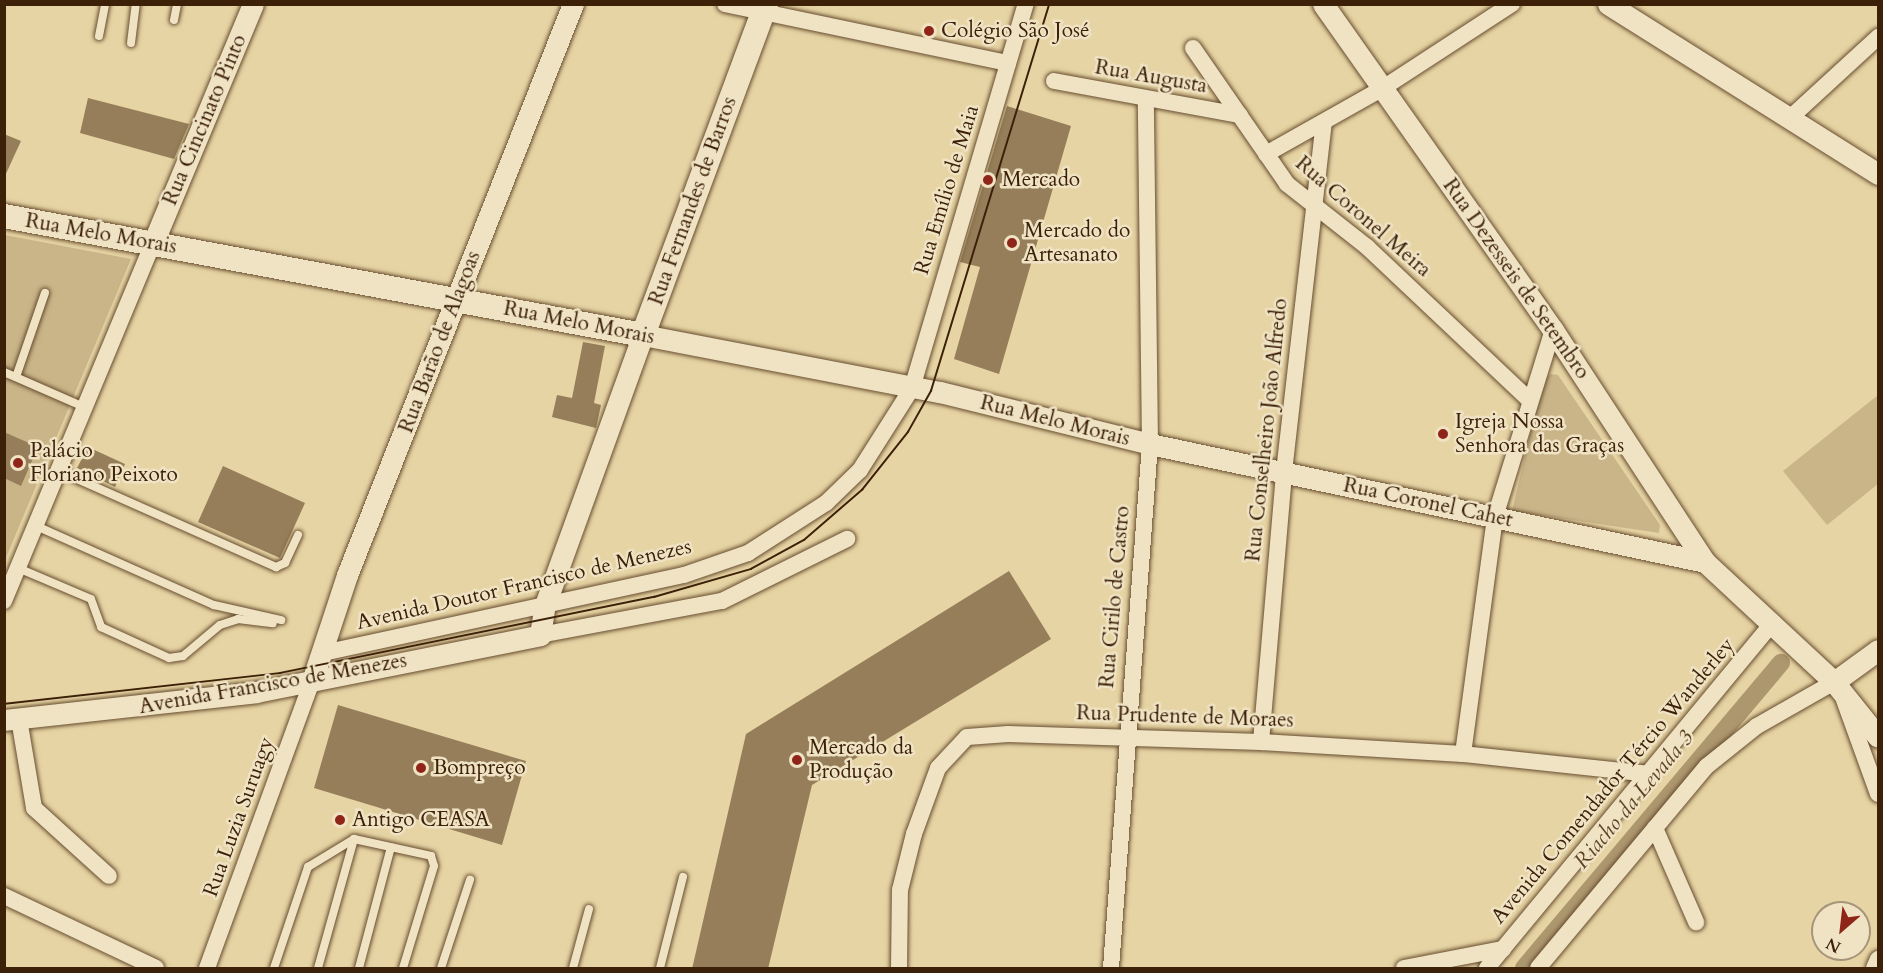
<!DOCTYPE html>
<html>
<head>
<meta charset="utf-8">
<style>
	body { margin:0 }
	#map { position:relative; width:1883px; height:973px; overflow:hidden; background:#e7d4a4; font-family:Cardo,serif }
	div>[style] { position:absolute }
	.green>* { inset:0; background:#cab589 }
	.canal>* { height:18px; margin:-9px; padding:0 9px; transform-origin:9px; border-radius:9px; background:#ad976f }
	.building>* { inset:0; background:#957e59 }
	.roads { filter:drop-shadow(0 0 2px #674d2f) drop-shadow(0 0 2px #674d2f) }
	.service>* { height:8px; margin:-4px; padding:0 4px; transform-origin:4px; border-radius:4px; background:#efe3c4 }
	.minor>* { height:16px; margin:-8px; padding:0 8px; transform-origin:8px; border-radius:8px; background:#efe3c4 }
	.tertiary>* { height:21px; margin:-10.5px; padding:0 10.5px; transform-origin:10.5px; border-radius:10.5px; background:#efe3c4 }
	.secondary>* { height:24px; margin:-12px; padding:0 12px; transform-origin:12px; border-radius:12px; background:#efe3c4 }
	.tram>* { height:1.5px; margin:-0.75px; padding:0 0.75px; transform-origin:0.75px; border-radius:0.75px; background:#3c2008 }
	.dots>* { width:16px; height:16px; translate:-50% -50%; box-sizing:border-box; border:3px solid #efe3c4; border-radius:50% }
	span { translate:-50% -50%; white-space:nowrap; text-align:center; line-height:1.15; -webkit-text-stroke:5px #efe3c4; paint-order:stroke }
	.poi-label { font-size:21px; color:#3c2008 }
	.left { translate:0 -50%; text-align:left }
	.street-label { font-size:21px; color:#3c2008 }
	.water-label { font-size:22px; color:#5e4427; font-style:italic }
	.frame { position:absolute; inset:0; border:6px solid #3c2008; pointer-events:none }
	.north { position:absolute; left:1811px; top:901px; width:60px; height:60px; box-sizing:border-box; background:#efe3c4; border:2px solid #a79579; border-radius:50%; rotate:208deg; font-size:16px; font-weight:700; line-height:24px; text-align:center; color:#3c2008 }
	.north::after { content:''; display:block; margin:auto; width:21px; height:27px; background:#8f2418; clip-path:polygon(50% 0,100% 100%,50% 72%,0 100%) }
</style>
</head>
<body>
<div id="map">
	<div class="green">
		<i style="clip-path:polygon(5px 235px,131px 259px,5px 560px)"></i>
		<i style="clip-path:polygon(1551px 374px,1558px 375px,1660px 525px,1659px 533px,1512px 511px,1543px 380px)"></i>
		<i style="clip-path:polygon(1878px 395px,1878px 484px,1827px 525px,1783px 471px)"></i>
	</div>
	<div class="canal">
		<i style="left:1524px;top:968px;width:399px;rotate:-49.9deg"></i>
	</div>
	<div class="building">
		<i style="clip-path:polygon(88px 98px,189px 124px,174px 159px,80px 133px)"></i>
		<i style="clip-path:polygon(1007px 106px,1071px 126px,999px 374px,954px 359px,980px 267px,960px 262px)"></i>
		<i style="clip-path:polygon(4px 134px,21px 141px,4px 178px)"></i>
		<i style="clip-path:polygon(583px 342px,605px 346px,594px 403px,601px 405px,596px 428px,552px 417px,557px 395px,572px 398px)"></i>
		<i style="clip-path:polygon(4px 432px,38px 447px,21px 486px,4px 478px)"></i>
		<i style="clip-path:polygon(88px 447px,125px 464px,115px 487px,77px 468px)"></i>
		<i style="clip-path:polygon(223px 466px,305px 503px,280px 558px,198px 522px)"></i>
		<i style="clip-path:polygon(1009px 571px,1051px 639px,812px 785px,768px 969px,692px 969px,746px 734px)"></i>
		<i style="clip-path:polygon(338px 705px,526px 761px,502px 845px,314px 788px)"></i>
	</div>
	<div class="roads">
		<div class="service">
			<i style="left:174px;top:20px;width:16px;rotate:-79deg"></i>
			<i style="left:99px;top:36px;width:33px;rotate:-79deg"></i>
			<i style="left:131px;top:43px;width:39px;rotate:-83deg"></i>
			<i style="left:4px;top:372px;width:87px;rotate:23.6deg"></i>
			<i style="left:16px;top:377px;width:89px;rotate:-71deg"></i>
			<i style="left:57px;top:470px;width:240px;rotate:23.9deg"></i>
			<i style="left:276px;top:567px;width:10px;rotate:-24deg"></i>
			<i style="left:285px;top:563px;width:31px;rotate:-65deg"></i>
			<i style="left:34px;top:525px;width:197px;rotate:24deg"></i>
			<i style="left:214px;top:605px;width:69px;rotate:12.6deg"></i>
			<i style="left:18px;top:568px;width:79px;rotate:23deg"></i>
			<i style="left:91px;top:599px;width:30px;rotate:70deg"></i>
			<i style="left:101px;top:627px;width:75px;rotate:24.5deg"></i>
			<i style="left:169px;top:658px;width:14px;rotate:-8deg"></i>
			<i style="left:183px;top:656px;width:48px;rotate:-40deg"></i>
			<i style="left:220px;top:625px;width:19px;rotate:-18deg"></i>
			<i style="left:238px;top:619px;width:35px;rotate:7deg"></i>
			<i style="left:274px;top:968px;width:107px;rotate:-71.4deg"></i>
			<i style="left:308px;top:867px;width:54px;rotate:-31.3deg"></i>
			<i style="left:354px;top:839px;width:79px;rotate:12.4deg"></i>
			<i style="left:431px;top:856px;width:10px;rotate:73deg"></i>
			<i style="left:434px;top:866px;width:107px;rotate:106.9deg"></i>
			<i style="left:318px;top:968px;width:134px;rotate:-74.4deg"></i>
			<i style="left:359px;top:968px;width:125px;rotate:-75.2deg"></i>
			<i style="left:441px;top:968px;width:93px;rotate:-71.8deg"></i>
			<i style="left:573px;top:968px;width:61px;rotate:-74.8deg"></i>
			<i style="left:660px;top:968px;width:94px;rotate:-75.8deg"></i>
		</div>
		<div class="minor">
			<i style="left:725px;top:4px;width:289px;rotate:11.8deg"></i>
			<i style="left:1193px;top:48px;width:165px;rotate:55.3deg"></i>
			<i style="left:1287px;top:184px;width:102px;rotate:38.2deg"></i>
			<i style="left:1367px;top:247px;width:220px;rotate:43.3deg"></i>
			<i style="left:1054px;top:81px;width:189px;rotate:10.4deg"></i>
			<i style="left:1790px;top:118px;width:120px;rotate:-42.6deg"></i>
			<i style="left:1266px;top:154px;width:134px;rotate:-29.4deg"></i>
			<i style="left:1383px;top:88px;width:154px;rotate:-33.1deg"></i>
			<i style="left:4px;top:601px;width:388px;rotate:-67.4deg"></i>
			<i style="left:540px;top:635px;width:185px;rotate:-10.6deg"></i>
			<i style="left:722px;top:601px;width:140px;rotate:-26.4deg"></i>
			<i style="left:323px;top:653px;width:369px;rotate:-12.2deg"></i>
			<i style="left:684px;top:575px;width:68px;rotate:-19deg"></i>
			<i style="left:748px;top:553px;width:93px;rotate:-32.7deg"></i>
			<i style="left:826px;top:503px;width:47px;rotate:-44.1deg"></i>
			<i style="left:860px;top:470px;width:97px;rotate:-57.6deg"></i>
			<i style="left:912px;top:388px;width:401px;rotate:-73.5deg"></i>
			<i style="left:1844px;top:700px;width:100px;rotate:70.1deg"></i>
			<i style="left:19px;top:719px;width:90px;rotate:80.4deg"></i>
			<i style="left:34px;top:808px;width:101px;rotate:42.2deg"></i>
			<i style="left:1261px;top:742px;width:271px;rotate:-85.1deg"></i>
			<i style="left:1284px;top:472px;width:351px;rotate:-83.5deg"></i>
			<i style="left:1463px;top:754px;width:239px;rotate:-82.3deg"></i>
			<i style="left:1495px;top:517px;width:196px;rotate:-72.8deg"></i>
			<i style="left:1655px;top:828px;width:103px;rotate:66.4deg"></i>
			<i style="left:4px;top:896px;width:168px;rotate:25.3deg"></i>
			<i style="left:207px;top:968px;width:306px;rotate:-69.9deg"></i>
			<i style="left:899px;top:968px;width:78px;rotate:-89.3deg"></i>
			<i style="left:900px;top:890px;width:58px;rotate:-76deg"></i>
			<i style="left:914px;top:834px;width:70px;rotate:-70deg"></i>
			<i style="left:938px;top:768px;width:42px;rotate:-46.9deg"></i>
			<i style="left:967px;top:737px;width:41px;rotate:-4.2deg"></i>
			<i style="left:1008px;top:734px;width:253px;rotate:1.8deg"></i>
			<i style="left:1261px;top:742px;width:202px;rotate:3.4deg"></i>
			<i style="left:1463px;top:754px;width:187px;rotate:6.1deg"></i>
			<i style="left:1111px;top:968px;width:525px;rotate:-85.74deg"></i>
			<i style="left:1150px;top:444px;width:343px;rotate:-90.7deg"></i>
			<i style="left:1404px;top:968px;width:101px;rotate:-10.9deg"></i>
			<i style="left:1487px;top:968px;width:449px;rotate:-50.4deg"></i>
			<i style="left:1538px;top:968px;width:263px;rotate:-50.1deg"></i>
			<i style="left:1707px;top:766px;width:64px;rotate:-38.7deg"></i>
			<i style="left:1757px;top:726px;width:89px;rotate:-29.7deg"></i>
			<i style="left:1874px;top:968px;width:10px;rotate:-66deg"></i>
		</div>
		<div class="tertiary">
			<i style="left:1323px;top:4px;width:399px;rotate:54.8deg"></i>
			<i style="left:1553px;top:330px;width:277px;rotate:56.8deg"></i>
			<i style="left:1705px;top:562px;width:176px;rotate:42.9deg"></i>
			<i style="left:1834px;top:682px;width:70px;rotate:51.3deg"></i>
			<i style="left:1608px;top:4px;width:319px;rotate:32.2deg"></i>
			<i style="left:153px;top:243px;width:259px;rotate:-67.3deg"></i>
			<i style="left:312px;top:681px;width:112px;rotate:-71.7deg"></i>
			<i style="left:347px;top:575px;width:614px;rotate:-68.41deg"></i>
			<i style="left:1834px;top:682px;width:54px;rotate:-36deg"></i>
			<i style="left:4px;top:720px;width:254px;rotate:-6.3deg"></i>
			<i style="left:256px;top:692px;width:290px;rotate:-11.3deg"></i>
			<i style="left:540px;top:635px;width:30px;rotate:-81deg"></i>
			<i style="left:545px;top:605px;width:287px;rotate:-70.1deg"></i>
			<i style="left:643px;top:335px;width:302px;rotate:10.9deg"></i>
			<i style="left:940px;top:392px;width:216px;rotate:13.9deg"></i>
			<i style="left:1150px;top:444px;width:567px;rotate:12deg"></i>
		</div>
		<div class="secondary">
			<i style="left:4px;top:216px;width:650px;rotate:10.55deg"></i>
			<i style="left:643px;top:335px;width:353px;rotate:-69.6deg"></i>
		</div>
	</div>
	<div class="tram">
		<i style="left:4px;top:704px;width:278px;rotate:-6.4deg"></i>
		<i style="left:280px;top:673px;width:382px;rotate:-11.5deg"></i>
		<i style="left:654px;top:597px;width:101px;rotate:-16.1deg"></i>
		<i style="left:751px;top:569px;width:60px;rotate:-28.7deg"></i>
		<i style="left:804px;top:540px;width:77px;rotate:-40.8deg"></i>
		<i style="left:862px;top:490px;width:74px;rotate:-51.6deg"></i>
		<i style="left:908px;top:432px;width:47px;rotate:-60.7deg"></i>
		<i style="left:931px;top:391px;width:405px;rotate:-73deg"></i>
	</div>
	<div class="dots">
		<i style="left:929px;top:31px;background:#8f2418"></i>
		<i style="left:988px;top:180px;background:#8f2418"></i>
		<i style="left:1012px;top:243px;background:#8f2418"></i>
		<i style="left:1443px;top:434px;background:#8f2418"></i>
		<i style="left:18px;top:463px;background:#8f2418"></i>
		<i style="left:797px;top:760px;background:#8f2418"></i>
		<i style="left:421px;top:768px;background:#8f2418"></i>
		<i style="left:340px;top:820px;background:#8f2418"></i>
	</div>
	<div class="poi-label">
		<span class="left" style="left:941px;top:31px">Colégio São José</span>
		<span class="left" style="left:1002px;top:180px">Mercado</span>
		<span class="left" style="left:1024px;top:243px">Mercado do<br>Artesanato</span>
		<span class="left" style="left:1455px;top:434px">Igreja Nossa<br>Senhora das Graças</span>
		<span class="left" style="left:30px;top:463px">Palácio<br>Floriano Peixoto</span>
		<span class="left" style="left:809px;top:760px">Mercado da<br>Produção</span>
		<span class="left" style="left:433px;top:768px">Bompreço</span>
		<span class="left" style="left:352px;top:820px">Antigo CEASA</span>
	</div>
	<div class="street-label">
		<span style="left:1151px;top:77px;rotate:10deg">Rua Augusta</span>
		<span style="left:205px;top:120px;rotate:-67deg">Rua Cincinato Pinto</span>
		<span style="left:947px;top:190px;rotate:-73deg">Rua Emílio de Maia</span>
		<span style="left:693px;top:201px;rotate:-70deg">Rua Fernandes de Barros</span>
		<span style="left:1363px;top:217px;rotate:41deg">Rua Coronel Meira</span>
		<span style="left:101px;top:234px;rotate:10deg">Rua Melo Morais</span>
		<span style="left:1516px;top:279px;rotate:55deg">Rua Dezesseis de Setembro</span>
		<span style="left:579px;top:323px;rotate:11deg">Rua Melo Morais</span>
		<span style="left:440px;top:342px;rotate:-69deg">Rua Barão de Alagoas</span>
		<span style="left:1055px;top:421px;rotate:14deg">Rua Melo Morais</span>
		<span style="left:1267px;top:430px;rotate:-84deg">Rua Conselheiro João Alfredo</span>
		<span style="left:1428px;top:503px;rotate:12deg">Rua Coronel Cahet</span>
		<span style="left:524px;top:585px;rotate:-13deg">Avenida Doutor Francisco de Menezes</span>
		<span style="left:1115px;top:597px;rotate:-85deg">Rua Cirilo de Castro</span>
		<span style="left:273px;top:684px;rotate:-10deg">Avenida Francisco de Menezes</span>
		<span style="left:1185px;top:717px;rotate:2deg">Rua Prudente de Moraes</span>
		<span style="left:1613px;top:781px;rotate:-50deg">Avenida Comendador Tércio Wanderley</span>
		<span style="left:239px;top:817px;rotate:-70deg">Rua Luzia Suruagy</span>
	</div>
	<div class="water-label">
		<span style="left:1634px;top:800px;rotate:-50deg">Riacho da Levada 3</span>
	</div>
	<div class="frame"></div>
	<div class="north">N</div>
</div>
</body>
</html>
